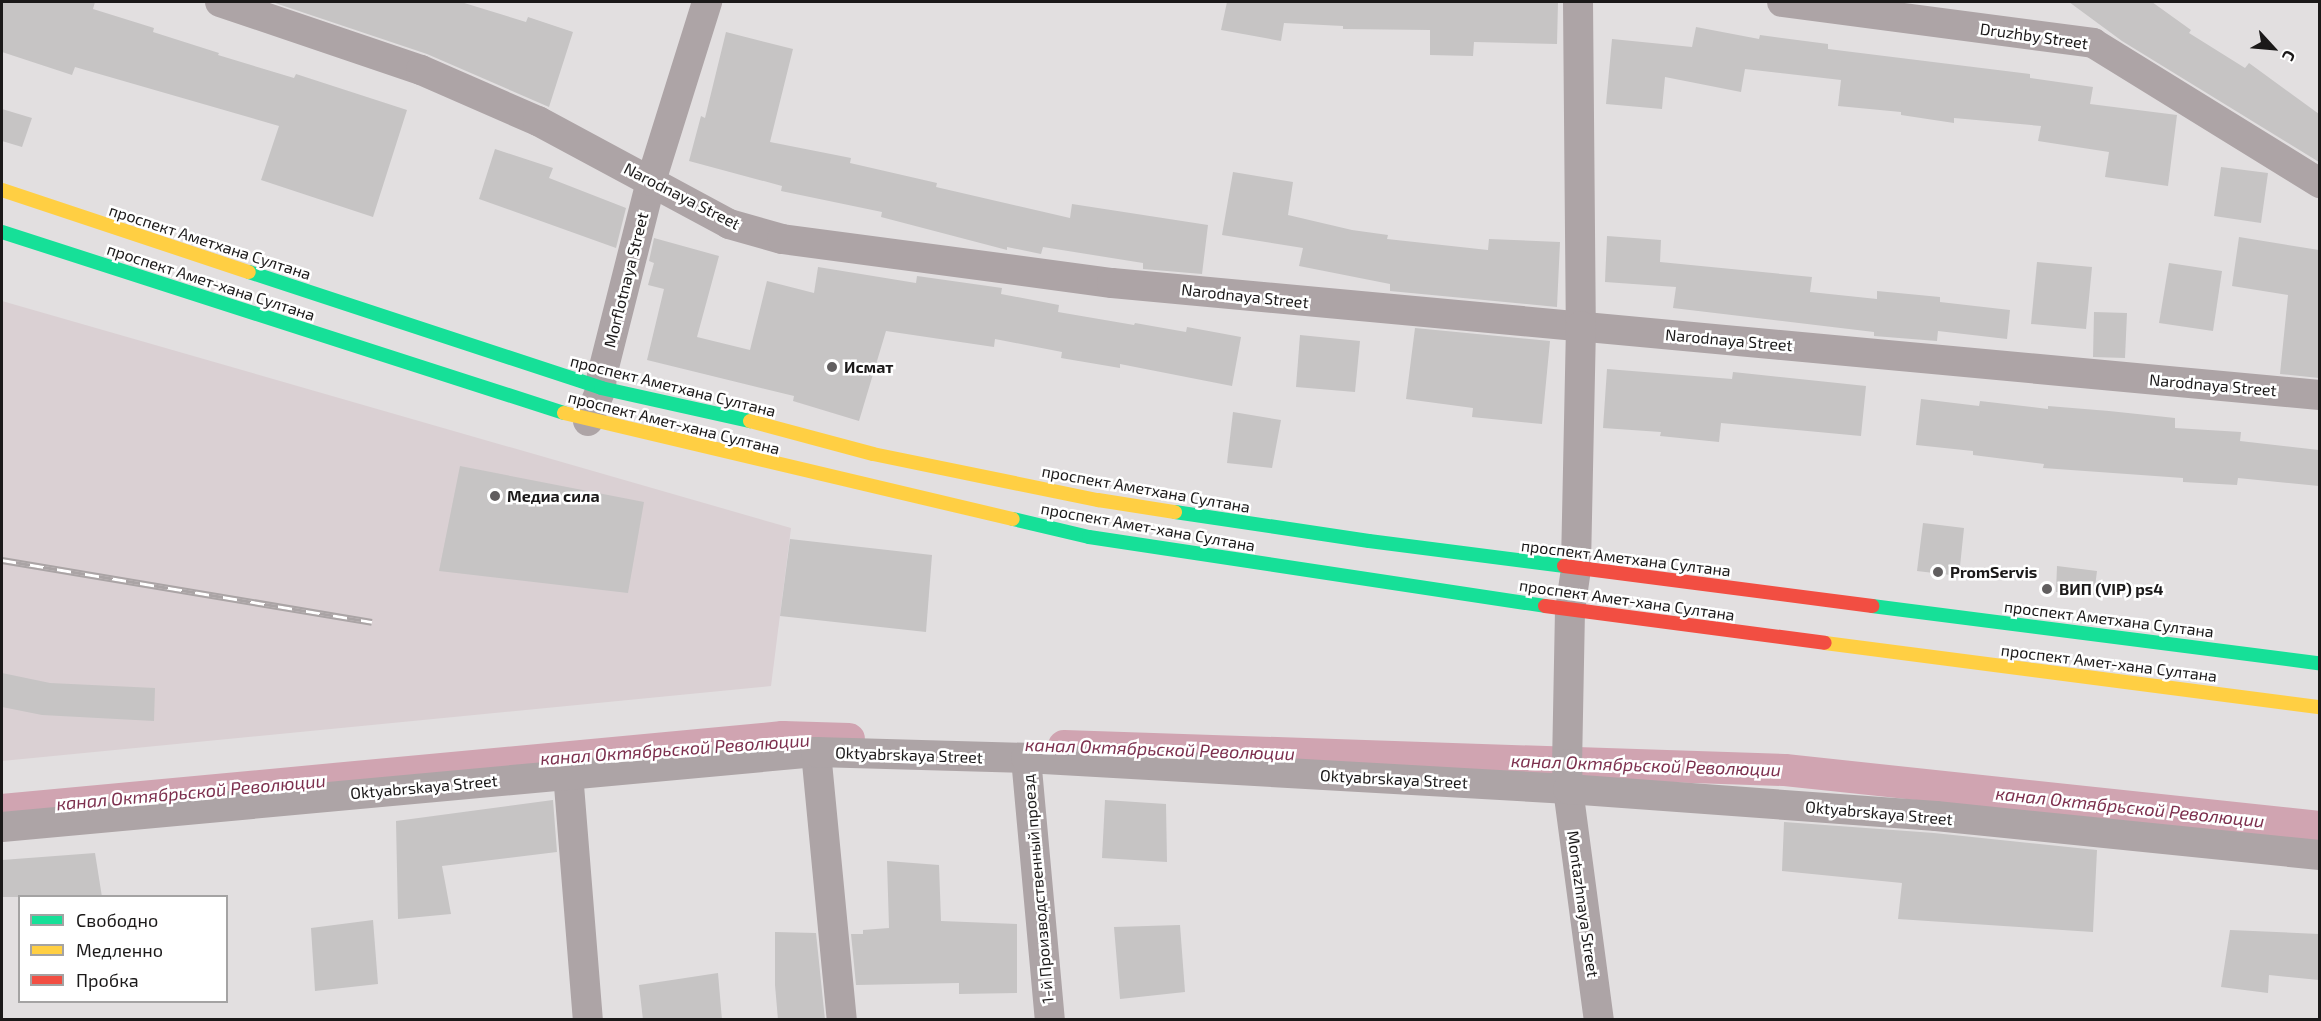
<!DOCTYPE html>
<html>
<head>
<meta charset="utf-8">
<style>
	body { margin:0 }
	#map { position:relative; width:2321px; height:1021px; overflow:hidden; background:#e2dfe0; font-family:"Exo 2",sans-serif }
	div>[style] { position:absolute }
	.built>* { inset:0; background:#dad0d3 }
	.canal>* { height:32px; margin:-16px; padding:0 16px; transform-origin:16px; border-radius:16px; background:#d0a4b1 }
	.building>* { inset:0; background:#c6c4c4 }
	.street>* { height:30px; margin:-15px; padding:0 15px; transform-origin:15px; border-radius:15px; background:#ada4a6 }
	.fast>* { height:14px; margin:-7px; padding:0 7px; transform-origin:7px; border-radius:7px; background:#16e098 }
	.slow>* { height:14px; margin:-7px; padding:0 7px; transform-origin:7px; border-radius:7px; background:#ffcf43 }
	.jam>* { height:14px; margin:-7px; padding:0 7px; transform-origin:7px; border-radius:7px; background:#f24e42 }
	.rail>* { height:7px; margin-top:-3.5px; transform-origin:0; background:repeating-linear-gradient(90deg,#fff 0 14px,#aaa4a5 0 28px); box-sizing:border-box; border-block:2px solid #aaa4a5 }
	.dots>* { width:16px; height:16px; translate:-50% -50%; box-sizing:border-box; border:3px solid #fff; border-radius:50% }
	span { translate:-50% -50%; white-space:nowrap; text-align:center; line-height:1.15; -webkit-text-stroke:5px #fff; paint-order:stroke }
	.street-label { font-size:16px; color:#1b1919 }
	.poi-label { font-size:16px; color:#1b1919; font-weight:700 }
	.left { translate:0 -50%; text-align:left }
	.water-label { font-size:18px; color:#7d304e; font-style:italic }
	.frame { position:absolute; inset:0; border:3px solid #1b1919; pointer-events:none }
	.legend { position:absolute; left:18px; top:895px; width:210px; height:108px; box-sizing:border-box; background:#fff; border:2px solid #a4a3a3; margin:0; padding:8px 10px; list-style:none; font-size:18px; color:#1b1919 }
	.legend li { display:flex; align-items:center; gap:12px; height:30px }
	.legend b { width:30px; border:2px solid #a4a3a3 }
	.north { position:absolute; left:2243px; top:18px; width:60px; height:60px; -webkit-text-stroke:4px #fff; paint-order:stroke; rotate:116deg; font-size:16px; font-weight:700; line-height:24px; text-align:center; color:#1b1919 }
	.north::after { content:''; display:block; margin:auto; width:21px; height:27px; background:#1b1919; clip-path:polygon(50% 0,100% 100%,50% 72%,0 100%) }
</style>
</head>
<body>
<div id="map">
	<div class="built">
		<i style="clip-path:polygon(2px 301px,791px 528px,771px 686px,2px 761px)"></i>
	</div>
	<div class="canal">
		<i style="left:1064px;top:746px;width:721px;rotate:1.91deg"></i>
		<i style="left:1785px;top:770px;width:538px;rotate:6.08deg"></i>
		<i style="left:2px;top:810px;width:784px;rotate:-5.34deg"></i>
		<i style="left:783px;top:737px;width:66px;rotate:1.7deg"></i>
	</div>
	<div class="building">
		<i style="clip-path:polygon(2px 2px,95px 2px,93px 9px,154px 28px,153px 32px,219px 53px,218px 55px,294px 78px,296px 74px,407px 110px,373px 217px,261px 180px,279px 126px,75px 67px,72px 75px,2px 52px)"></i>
		<i style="clip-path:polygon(272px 2px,461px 2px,526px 22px,528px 17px,573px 32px,549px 107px,427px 54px)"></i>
		<i style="clip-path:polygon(1227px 2px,1558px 2px,1557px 44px,1474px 42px,1473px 56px,1430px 55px,1430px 30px,1343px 29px,1343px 26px,1284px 23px,1281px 41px,1221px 30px)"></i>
		<i style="clip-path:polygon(2069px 2px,2152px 2px,2191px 30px,2189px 33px,2245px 68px,2249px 63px,2319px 114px,2319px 162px,2122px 41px)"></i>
		<i style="clip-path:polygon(1696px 27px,1759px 39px,1760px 35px,1828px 44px,1828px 49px,2030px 74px,2030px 78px,2093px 87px,2090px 104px,2177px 115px,2168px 186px,2105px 177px,2109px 152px,2038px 141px,2041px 126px,1954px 118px,1954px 123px,1901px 115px,1901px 112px,1838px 106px,1841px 80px,1745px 69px,1741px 92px,1665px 77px,1662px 109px,1606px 104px,1612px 39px,1692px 47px)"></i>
		<i style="clip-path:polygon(726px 32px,793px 49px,770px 142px,851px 158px,850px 163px,937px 183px,936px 187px,1070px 218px,1072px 204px,1208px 225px,1202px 274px,1143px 269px,1143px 263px,1043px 247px,1041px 254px,1007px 247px,1007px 250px,881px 217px,882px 212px,781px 191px,782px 186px,689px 161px,701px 116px,705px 118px)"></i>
		<i style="clip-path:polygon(2px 109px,32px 118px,22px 147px,2px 141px)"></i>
		<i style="clip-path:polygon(495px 149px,553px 168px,549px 178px,626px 208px,616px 248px,479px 199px)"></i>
		<i style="clip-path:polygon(2221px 167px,2268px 173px,2261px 223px,2214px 216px)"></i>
		<i style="clip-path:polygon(1233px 172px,1293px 182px,1288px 215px,1352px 230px,1388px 235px,1387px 239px,1488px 250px,1489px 239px,1560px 242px,1557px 307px,1390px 291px,1390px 284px,1299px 266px,1303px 248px,1222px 235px)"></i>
		<i style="clip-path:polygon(1607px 236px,1661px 240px,1660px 262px,1812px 277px,1810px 292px,1877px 299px,1877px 291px,1940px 297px,1940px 302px,2010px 310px,2007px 339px,1938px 331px,1937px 341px,1874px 336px,1874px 332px,1673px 308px,1676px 287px,1605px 282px)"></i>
		<i style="clip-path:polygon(2239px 237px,2319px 250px,2319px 378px,2280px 374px,2288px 295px,2232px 286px)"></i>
		<i style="clip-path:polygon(654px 238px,719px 256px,697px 337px,750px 350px,767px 281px,814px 293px,818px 267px,916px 283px,917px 276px,1002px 288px,1001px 294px,1059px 305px,1058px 312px,1134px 325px,1135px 323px,1186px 332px,1187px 327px,1241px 337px,1232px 386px,1120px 364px,1120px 368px,1061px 358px,1062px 352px,995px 339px,994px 347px,886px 331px,859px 421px,793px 401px,794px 396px,647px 360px,664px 289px,648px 285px,654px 263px,649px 261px)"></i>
		<i style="clip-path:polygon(2037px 262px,2092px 267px,2086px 329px,2031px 324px)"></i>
		<i style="clip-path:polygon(2169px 263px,2222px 271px,2213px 331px,2159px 323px)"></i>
		<i style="clip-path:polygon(2094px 312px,2127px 313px,2125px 358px,2093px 357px)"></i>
		<i style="clip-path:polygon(1415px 328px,1550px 341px,1542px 424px,1472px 417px,1473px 408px,1406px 399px)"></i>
		<i style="clip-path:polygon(1300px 335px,1360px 341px,1355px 392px,1296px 387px)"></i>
		<i style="clip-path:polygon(1607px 369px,1732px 379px,1733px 372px,1866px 386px,1861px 436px,1721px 423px,1719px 442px,1660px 436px,1661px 432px,1603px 428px)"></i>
		<i style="clip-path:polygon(1921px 399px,1979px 406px,1980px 401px,2048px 409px,2048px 406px,2109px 411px,2175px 418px,2175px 428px,2241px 432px,2240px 441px,2319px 450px,2319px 486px,2238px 478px,2237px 485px,2183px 482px,2183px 478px,2043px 468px,2044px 464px,1973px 455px,1973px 451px,1916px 445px)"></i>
		<i style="clip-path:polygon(1233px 412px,1281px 420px,1272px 468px,1227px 463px)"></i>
		<i style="clip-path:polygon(460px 466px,644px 502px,628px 593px,439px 571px)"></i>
		<i style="clip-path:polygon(1923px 523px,1964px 528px,1959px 576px,1917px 571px)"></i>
		<i style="clip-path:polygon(790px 539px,932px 555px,926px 632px,780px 616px)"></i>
		<i style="clip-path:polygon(2057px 566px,2097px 571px,2094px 595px,2056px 592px)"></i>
		<i style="clip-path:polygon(2px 673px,50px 683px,155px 688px,154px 721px,42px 715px,2px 707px)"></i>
		<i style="clip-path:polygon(553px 800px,557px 852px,442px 866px,451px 914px,398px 919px,396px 821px)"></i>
		<i style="clip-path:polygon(1105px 800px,1166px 804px,1167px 862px,1102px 858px)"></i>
		<i style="clip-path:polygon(1784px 822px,1934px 833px,2097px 850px,2093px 932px,1898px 919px,1902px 883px,1782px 871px)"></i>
		<i style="clip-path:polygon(95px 853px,102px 897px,2px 897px,2px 860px)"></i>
		<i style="clip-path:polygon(887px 861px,939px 865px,941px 921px,1017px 924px,1017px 993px,959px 994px,959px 983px,856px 985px,851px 934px,863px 934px,863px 930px,889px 928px)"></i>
		<i style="clip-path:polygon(373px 920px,378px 984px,315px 991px,311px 928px)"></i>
		<i style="clip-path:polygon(1180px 925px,1185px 992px,1120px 999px,1114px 927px)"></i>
		<i style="clip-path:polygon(2230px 930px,2319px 934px,2319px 980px,2269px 975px,2268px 993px,2221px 987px)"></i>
		<i style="clip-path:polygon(775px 932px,816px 933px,825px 1020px,778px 1020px,775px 985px)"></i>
		<i style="clip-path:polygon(718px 973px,722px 1020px,643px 1020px,639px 985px)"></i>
	</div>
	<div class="street">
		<i style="left:220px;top:2px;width:212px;rotate:18.7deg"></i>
		<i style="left:421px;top:70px;width:128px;rotate:23.6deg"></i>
		<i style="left:538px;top:121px;width:217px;rotate:28.3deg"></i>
		<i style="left:729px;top:224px;width:55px;rotate:15.8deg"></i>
		<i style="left:782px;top:239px;width:333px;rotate:7.6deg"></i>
		<i style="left:1112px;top:283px;width:1213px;rotate:5.3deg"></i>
		<i style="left:1578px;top:2px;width:324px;rotate:89.5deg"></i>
		<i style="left:1581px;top:326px;width:243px;rotate:91.2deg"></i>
		<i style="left:1576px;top:569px;width:41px;rotate:98.3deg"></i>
		<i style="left:1570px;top:610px;width:154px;rotate:91.1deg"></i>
		<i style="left:1567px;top:764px;width:25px;rotate:88deg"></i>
		<i style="left:1568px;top:789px;width:233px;rotate:82.4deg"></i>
		<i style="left:1782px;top:2px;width:314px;rotate:7.5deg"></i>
		<i style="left:2093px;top:43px;width:267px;rotate:31.7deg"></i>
		<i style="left:588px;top:421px;width:35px;rotate:-68deg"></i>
		<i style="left:601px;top:388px;width:13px;rotate:-86deg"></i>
		<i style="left:602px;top:375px;width:200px;rotate:-75.8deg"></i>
		<i style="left:651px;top:181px;width:188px;rotate:-72.6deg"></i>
		<i style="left:816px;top:752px;width:269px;rotate:84.5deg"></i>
		<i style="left:1026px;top:758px;width:263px;rotate:84.8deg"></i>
		<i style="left:568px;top:773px;width:248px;rotate:85.4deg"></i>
		<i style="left:2px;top:827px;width:817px;rotate:-5.26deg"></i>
		<i style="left:816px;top:752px;width:210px;rotate:1.6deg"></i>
		<i style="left:1026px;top:758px;width:543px;rotate:3.27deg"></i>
		<i style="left:1568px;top:789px;width:369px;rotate:4.2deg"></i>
		<i style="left:1936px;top:816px;width:386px;rotate:5.8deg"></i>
	</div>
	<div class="fast">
		<i style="left:2px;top:232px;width:590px;rotate:17.85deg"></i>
		<i style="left:249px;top:272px;width:371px;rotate:18.2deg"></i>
		<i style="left:601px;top:388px;width:153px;rotate:12.5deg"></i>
		<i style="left:1175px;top:512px;width:196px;rotate:8.5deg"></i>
		<i style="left:1369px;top:541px;width:197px;rotate:7.3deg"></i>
		<i style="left:1013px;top:519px;width:78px;rotate:13.3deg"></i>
		<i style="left:1089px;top:537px;width:461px;rotate:8.6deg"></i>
		<i style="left:1872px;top:606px;width:452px;rotate:7.3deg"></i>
	</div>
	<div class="slow">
		<i style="left:2px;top:190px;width:260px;rotate:18.4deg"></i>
		<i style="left:564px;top:413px;width:461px;rotate:13.3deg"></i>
		<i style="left:750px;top:421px;width:127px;rotate:15deg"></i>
		<i style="left:873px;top:454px;width:230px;rotate:11.6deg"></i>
		<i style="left:1098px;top:500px;width:78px;rotate:8.9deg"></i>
		<i style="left:1825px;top:643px;width:499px;rotate:7.4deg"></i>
	</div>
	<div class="jam">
		<i style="left:1564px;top:566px;width:311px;rotate:7.4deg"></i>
		<i style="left:1545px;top:606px;width:282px;rotate:7.5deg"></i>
	</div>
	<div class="rail">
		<i style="left:2px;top:560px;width:375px;rotate:9.5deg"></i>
	</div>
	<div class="dots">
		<i style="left:832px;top:367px;background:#615e5f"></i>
		<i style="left:495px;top:496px;background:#615e5f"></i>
		<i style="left:1938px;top:572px;background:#615e5f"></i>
		<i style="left:2047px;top:589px;background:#615e5f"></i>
	</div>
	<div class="street-label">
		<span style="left:2034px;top:36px;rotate:8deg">Druzhby Street</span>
		<span style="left:682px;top:196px;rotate:27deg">Narodnaya Street</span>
		<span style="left:210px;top:242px;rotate:18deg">проспект Аметхана Султана</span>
		<span style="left:626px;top:280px;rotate:-76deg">Morflotnaya Street</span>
		<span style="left:211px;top:282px;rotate:18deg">проспект Амет-хана Султана</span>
		<span style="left:1245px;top:296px;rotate:6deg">Narodnaya Street</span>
		<span style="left:1729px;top:340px;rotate:5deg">Narodnaya Street</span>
		<span style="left:2213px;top:385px;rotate:5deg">Narodnaya Street</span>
		<span style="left:673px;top:386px;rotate:14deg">проспект Аметхана Султана</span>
		<span style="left:674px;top:423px;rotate:14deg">проспект Амет-хана Султана</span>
		<span style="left:1146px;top:489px;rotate:10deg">проспект Аметхана Султана</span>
		<span style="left:1148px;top:527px;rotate:10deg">проспект Амет-хана Султана</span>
		<span style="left:1626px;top:558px;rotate:7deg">проспект Аметхана Султана</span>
		<span style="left:1627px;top:600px;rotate:8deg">проспект Амет-хана Султана</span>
		<span style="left:2109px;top:619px;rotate:7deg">проспект Аметхана Султана</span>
		<span style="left:2109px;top:663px;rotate:7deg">проспект Амет-хана Султана</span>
		<span style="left:909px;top:755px;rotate:2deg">Oktyabrskaya Street</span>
		<span style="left:1394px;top:779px;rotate:3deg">Oktyabrskaya Street</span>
		<span style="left:424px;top:787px;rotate:-5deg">Oktyabrskaya Street</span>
		<span style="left:1879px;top:813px;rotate:5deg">Oktyabrskaya Street</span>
		<span style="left:1038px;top:889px;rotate:-95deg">1-й Производственный проезд</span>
		<span style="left:1583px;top:904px;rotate:82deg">Montazhnaya Street</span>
	</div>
	<div class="poi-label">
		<span class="left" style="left:844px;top:367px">Исмат</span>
		<span class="left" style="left:507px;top:496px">Медиа сила</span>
		<span class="left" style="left:1950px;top:572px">PromServis</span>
		<span class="left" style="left:2059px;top:589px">ВИП (VIP) ps4</span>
	</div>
	<div class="water-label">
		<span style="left:675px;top:749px;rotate:-4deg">канал Октябрьской Революции</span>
		<span style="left:1160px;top:749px;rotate:2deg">канал Октябрьской Революции</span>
		<span style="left:1646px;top:765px;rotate:2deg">канал Октябрьской Революции</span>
		<span style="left:191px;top:792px;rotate:-5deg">канал Октябрьской Революции</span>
		<span style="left:2130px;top:807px;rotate:6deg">канал Октябрьской Революции</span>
	</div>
	<div class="frame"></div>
	<ul class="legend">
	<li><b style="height:8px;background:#16e098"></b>Свободно</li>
	<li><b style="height:8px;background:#ffcf43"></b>Медленно</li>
	<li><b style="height:8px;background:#f24e42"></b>Пробка</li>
	</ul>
	<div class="north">С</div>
</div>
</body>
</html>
